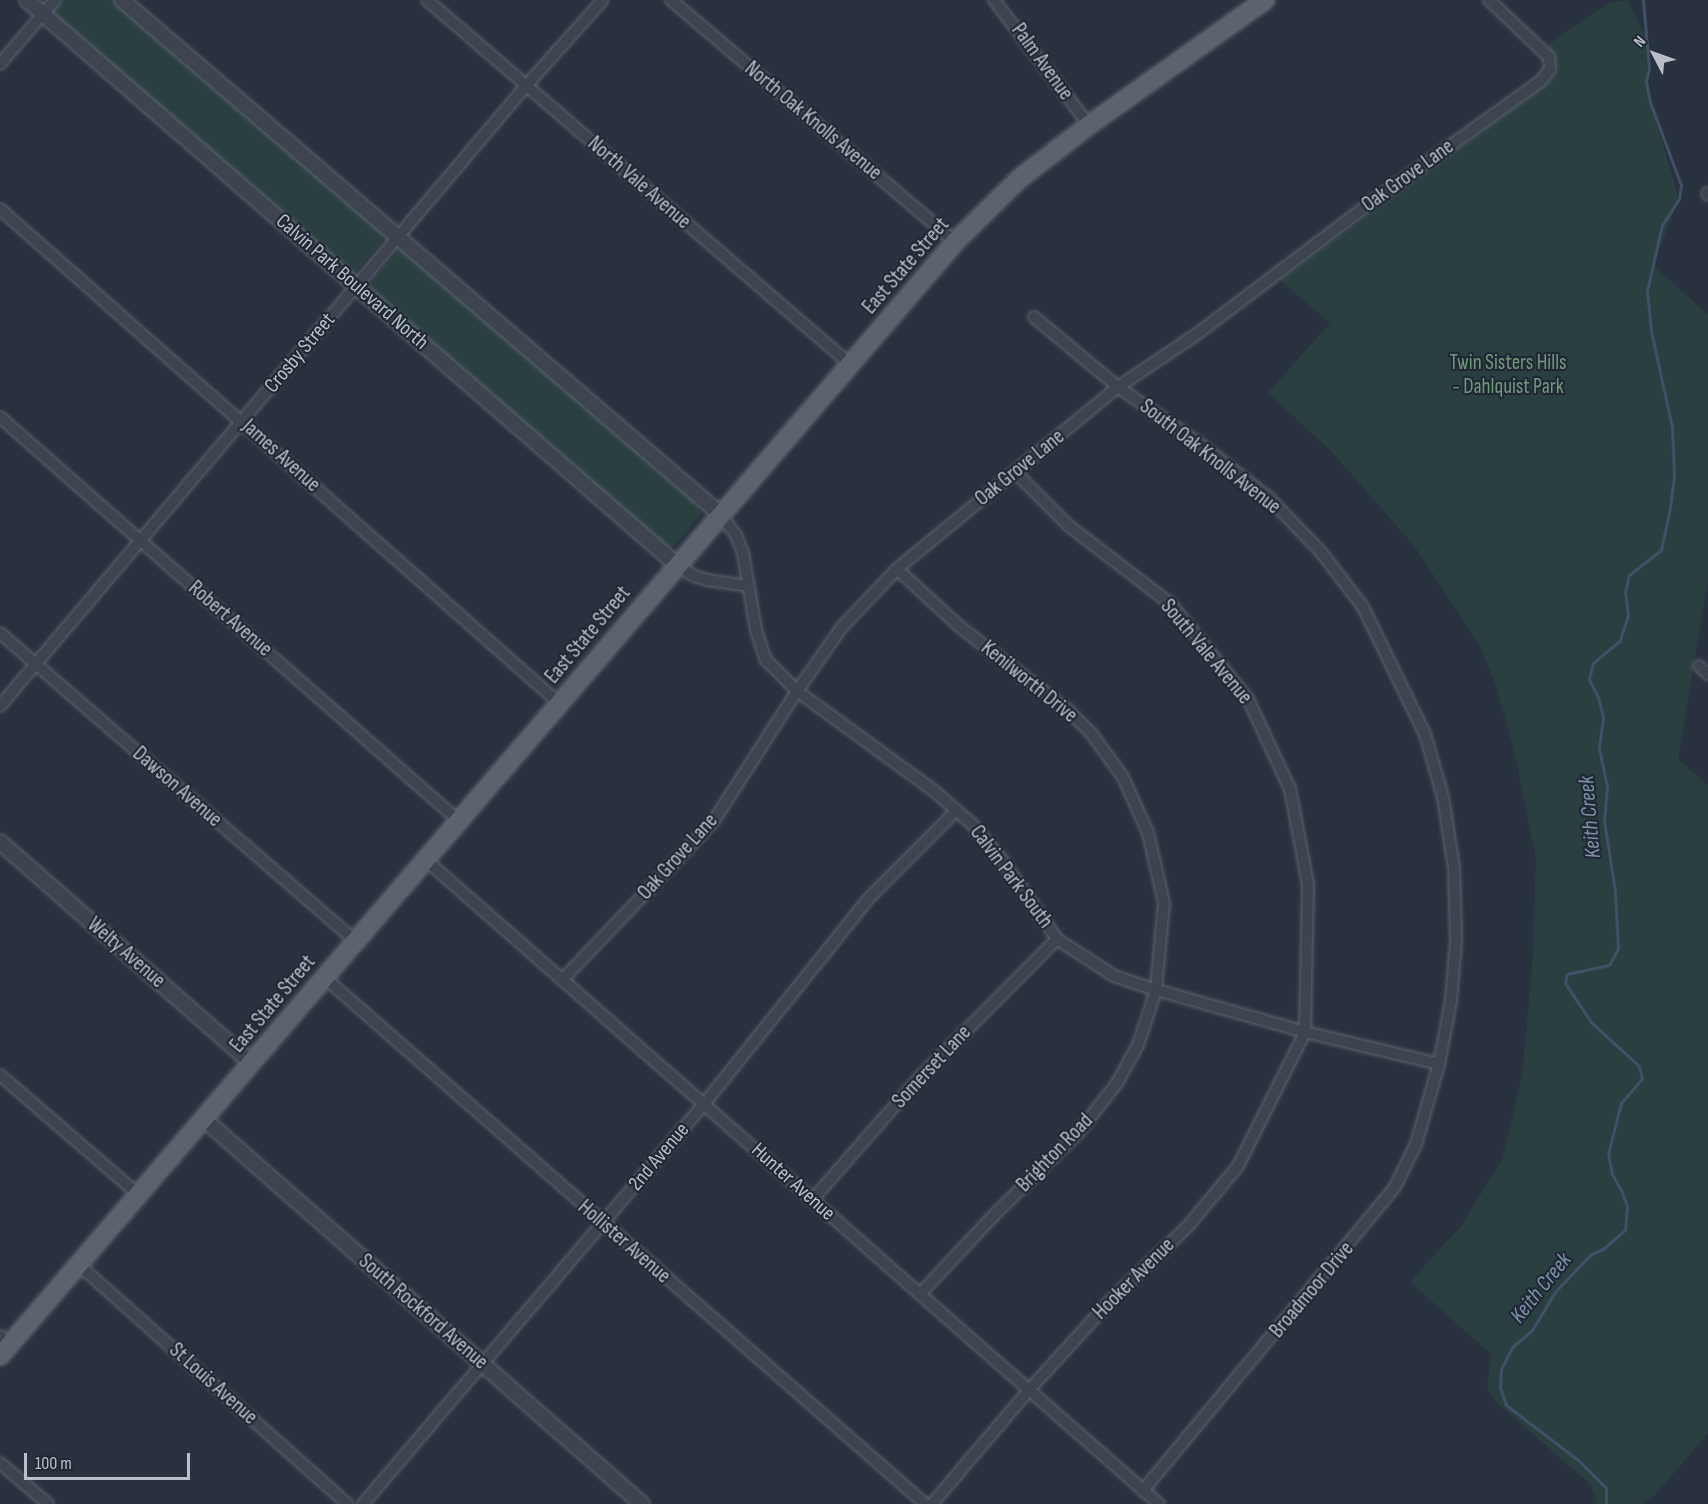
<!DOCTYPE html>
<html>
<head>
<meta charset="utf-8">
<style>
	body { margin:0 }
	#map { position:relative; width:1708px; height:1504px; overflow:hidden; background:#29323e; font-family:"Sofia Sans Condensed",sans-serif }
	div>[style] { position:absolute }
	.green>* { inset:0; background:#2c3f40 }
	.stream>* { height:3px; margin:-1.5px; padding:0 1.5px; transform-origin:1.5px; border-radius:1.5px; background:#415065 }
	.roads { filter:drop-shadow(0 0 2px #5a626c) drop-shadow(0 0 2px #5a626c) }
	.minor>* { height:10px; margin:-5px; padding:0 5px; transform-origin:5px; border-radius:5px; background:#3d444f }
	.tertiary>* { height:14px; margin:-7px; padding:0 7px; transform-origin:7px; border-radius:7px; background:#3d444f }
	.primary>* { height:18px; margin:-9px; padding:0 9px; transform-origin:9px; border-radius:9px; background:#5b636e }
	span { translate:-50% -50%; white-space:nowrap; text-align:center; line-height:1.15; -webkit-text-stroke:4.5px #212934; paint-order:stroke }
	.street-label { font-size:21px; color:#b9bfc9 }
	.park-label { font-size:21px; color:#73977b }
	.water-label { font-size:22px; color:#7e90a9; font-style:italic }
	.north { position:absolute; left:1624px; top:24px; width:60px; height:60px; -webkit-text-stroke:4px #212934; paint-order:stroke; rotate:311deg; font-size:16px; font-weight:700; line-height:24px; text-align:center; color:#b9bfc9 }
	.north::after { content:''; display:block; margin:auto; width:21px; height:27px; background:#b9bfc9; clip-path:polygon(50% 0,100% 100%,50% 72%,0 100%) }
	.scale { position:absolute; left:24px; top:1453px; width:166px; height:27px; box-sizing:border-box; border:3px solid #b9bfc9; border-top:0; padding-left:8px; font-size:18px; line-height:21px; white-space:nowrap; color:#b9bfc9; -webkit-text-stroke:4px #212934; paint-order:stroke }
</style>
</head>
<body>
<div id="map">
	<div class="green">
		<i style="clip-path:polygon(61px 0,115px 0,383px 232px,382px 243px,355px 272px,346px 269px,56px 18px,55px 8px)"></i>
		<i style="clip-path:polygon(1628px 0,1645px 36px,1650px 102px,1679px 199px,1653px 265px,1708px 315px,1708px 578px,1678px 759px,1708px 785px,1708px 1433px,1656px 1494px,1641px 1504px,1593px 1504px,1597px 1500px,1590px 1484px,1496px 1402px,1487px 1388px,1491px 1354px,1410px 1282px,1462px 1225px,1502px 1159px,1522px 1076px,1532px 967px,1536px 859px,1514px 750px,1495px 683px,1479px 644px,1415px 547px,1332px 452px,1268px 393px,1330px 323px,1280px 280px,1548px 83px,1558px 69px,1547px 46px,1559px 36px,1610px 2px)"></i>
		<i style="clip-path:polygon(400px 249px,404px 250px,695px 502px,701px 514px,676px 545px,668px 547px,663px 544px,372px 293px,370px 283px,373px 277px)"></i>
	</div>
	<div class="stream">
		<i style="left:1606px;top:1504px;width:16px;rotate:-90deg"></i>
		<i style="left:1606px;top:1488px;width:40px;rotate:-135deg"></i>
		<i style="left:1578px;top:1460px;width:91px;rotate:-142.6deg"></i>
		<i style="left:1506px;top:1405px;width:18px;rotate:-109deg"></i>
		<i style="left:1500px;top:1388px;width:19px;rotate:-87deg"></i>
		<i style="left:1501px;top:1369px;width:25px;rotate:-63deg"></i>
		<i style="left:1512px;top:1347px;width:26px;rotate:-40deg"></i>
		<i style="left:1532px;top:1330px;width:44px;rotate:-58.8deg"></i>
		<i style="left:1555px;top:1292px;width:51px;rotate:-46.6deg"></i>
		<i style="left:1590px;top:1255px;width:14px;rotate:-25deg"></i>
		<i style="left:1603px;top:1249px;width:29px;rotate:-41deg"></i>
		<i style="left:1625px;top:1230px;width:24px;rotate:-85deg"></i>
		<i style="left:1627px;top:1206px;width:15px;rotate:-110deg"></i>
		<i style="left:1622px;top:1192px;width:21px;rotate:-119deg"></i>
		<i style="left:1612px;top:1174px;width:20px;rotate:-101deg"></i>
		<i style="left:1608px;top:1154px;width:53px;rotate:-75.7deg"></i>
		<i style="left:1621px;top:1103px;width:32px;rotate:-49deg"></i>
		<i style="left:1642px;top:1079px;width:13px;rotate:-103deg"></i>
		<i style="left:1639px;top:1066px;width:65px;rotate:-137.5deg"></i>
		<i style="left:1591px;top:1022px;width:47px;rotate:-123.7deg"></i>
		<i style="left:1565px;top:983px;width:9px;rotate:-77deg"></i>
		<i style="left:1567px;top:974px;width:43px;rotate:-12.1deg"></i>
		<i style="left:1609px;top:965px;width:18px;rotate:-61deg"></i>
		<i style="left:1618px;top:949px;width:58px;rotate:-93deg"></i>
		<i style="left:1615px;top:891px;width:71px;rotate:-98.9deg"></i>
		<i style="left:1604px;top:821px;width:35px;rotate:-85deg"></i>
		<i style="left:1607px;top:786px;width:40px;rotate:-102deg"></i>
		<i style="left:1599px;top:747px;width:30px;rotate:-82deg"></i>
		<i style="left:1603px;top:717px;width:21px;rotate:-104deg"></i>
		<i style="left:1598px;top:697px;width:20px;rotate:-117deg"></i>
		<i style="left:1589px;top:679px;width:16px;rotate:-76deg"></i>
		<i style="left:1593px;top:663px;width:35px;rotate:-40deg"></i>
		<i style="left:1620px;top:640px;width:26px;rotate:-72deg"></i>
		<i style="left:1628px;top:615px;width:23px;rotate:-97deg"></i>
		<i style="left:1625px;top:592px;width:17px;rotate:-77deg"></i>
		<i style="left:1629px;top:575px;width:41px;rotate:-38deg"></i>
		<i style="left:1661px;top:550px;width:43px;rotate:-77.9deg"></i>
		<i style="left:1670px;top:508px;width:33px;rotate:-83deg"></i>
		<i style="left:1674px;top:475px;width:48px;rotate:-92.4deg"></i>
		<i style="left:1672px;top:427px;width:98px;rotate:-102.3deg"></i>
		<i style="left:1651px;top:331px;width:40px;rotate:-95.7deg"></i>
		<i style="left:1647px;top:291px;width:68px;rotate:-77.2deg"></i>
		<i style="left:1662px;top:225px;width:31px;rotate:-57deg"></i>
		<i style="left:1679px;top:199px;width:14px;rotate:-82deg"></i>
		<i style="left:1681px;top:185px;width:89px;rotate:-110.5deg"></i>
		<i style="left:1650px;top:102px;width:21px;rotate:-101deg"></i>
		<i style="left:1646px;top:81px;width:12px;rotate:-76deg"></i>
		<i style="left:1649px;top:69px;width:69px;rotate:-95deg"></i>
	</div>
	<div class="roads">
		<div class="minor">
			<i style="left:427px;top:0;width:559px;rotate:40.72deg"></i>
			<i style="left:671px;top:0;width:373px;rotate:40.4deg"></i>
			<i style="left:994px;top:0;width:157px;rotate:52.8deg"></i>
			<i style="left:0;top:64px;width:84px;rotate:-49.3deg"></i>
			<i style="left:1707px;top:193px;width:2px;rotate:63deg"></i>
			<i style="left:0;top:209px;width:747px;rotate:41.47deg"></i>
			<i style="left:1034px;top:317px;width:109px;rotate:39.8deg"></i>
			<i style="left:1118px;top:387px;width:98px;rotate:34.7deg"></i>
			<i style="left:1199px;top:443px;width:89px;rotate:38.2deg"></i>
			<i style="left:1269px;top:498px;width:75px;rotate:46.1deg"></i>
			<i style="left:1321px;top:552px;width:69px;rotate:52.6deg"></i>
			<i style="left:1363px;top:607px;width:141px;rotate:64deg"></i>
			<i style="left:1425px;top:734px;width:66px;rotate:74.1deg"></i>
			<i style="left:1443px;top:797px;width:72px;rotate:81.2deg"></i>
			<i style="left:1454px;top:868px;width:73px;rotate:88.4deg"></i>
			<i style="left:1456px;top:941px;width:60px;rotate:94.8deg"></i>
			<i style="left:1451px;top:1001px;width:64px;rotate:100.8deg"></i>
			<i style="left:1439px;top:1064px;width:83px;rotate:106deg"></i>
			<i style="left:1416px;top:1144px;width:48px;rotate:116deg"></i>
			<i style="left:1395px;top:1187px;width:395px;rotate:129.7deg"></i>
			<i style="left:0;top:417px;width:613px;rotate:41.36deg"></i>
			<i style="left:720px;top:514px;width:26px;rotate:53deg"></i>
			<i style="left:736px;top:535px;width:19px;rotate:69deg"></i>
			<i style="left:743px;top:553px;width:78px;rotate:80.4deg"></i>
			<i style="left:756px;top:630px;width:32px;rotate:72deg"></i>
			<i style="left:766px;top:660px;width:44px;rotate:45deg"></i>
			<i style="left:797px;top:691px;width:170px;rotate:36.1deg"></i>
			<i style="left:934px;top:791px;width:50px;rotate:41deg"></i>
			<i style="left:972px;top:824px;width:48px;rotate:50deg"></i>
			<i style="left:1003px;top:861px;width:95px;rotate:55.3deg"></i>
			<i style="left:1057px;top:939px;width:68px;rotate:33deg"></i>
			<i style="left:1114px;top:976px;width:44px;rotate:18.4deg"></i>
			<i style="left:1156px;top:990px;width:155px;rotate:15.7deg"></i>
			<i style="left:1305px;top:1032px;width:138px;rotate:13.4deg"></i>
			<i style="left:676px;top:564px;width:22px;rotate:34deg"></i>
			<i style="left:694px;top:576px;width:14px;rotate:17deg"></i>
			<i style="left:707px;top:580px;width:41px;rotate:8.3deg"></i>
			<i style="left:897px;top:569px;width:86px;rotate:42.6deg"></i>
			<i style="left:960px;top:627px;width:135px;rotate:37.5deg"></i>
			<i style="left:1067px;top:709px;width:34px;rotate:45deg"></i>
			<i style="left:1091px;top:733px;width:54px;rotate:54deg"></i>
			<i style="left:1123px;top:777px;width:61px;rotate:65.9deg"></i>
			<i style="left:1148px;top:833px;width:72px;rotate:77.1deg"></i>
			<i style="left:1164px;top:903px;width:87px;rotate:95.3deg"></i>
			<i style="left:1156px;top:990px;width:58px;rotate:108.1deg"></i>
			<i style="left:1138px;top:1045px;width:43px;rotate:118.9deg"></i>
			<i style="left:1117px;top:1083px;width:63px;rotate:128deg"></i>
			<i style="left:1078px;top:1133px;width:113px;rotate:135.7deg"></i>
			<i style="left:997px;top:1212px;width:112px;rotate:133.2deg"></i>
			<i style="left:0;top:633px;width:470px;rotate:40.9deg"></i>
			<i style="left:1699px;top:666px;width:12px;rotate:42deg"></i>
			<i style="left:0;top:706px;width:813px;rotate:-49.69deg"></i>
			<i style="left:526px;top:86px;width:115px;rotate:-48.2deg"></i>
			<i style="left:427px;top:861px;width:974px;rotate:41.3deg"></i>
			<i style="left:325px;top:978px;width:798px;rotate:41.24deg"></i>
			<i style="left:563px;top:979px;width:217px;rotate:-46.3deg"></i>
			<i style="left:713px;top:822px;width:156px;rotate:-57.3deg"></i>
			<i style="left:797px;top:691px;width:78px;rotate:-54.9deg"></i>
			<i style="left:842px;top:627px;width:80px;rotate:-46.5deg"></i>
			<i style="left:897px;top:569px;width:286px;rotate:-39.5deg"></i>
			<i style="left:1118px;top:387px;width:95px;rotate:-33.9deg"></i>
			<i style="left:1197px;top:334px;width:216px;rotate:-37.1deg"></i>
			<i style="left:1369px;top:204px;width:211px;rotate:-35.6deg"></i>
			<i style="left:1541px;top:81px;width:15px;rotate:-53deg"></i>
			<i style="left:1550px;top:69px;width:12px;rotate:-95deg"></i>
			<i style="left:1549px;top:57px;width:83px;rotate:-136.5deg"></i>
			<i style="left:0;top:1075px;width:182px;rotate:40.8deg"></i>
			<i style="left:812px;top:1200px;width:164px;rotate:-48.7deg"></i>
			<i style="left:920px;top:1077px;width:194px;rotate:-45.2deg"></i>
			<i style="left:78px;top:1264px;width:361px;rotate:41.7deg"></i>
			<i style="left:0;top:1336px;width:13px;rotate:39deg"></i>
			<i style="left:0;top:1463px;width:63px;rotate:40.5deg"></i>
			<i style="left:363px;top:1504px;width:526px;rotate:-49.55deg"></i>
			<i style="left:704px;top:1104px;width:264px;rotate:-51.3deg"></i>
			<i style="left:869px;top:898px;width:124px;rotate:-45deg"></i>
			<i style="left:932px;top:1504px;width:151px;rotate:-49.6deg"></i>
			<i style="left:1030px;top:1389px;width:122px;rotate:-47.7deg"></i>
			<i style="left:1112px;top:1299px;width:105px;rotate:-43.8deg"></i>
			<i style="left:1188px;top:1226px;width:78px;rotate:-50.2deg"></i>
			<i style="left:1238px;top:1166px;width:150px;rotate:-63.4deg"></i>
			<i style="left:1305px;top:1032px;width:148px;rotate:-88.8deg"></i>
			<i style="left:1308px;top:884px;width:97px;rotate:-100.7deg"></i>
			<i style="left:1290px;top:789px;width:99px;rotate:-115deg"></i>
			<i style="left:1248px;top:699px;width:121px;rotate:-129deg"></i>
			<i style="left:1172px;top:605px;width:130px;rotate:-142.5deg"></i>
			<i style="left:1069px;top:526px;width:76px;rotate:-135deg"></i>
		</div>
		<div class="tertiary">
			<i style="left:27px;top:0;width:860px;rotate:40.99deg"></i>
			<i style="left:122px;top:0;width:789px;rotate:40.68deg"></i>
			<i style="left:0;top:842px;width:335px;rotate:41.3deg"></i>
			<i style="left:205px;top:1120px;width:582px;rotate:41.31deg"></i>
		</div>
		<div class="primary">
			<i style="left:0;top:1356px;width:1467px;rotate:-49.39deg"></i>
			<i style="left:955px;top:242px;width:90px;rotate:-44.5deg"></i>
			<i style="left:1019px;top:179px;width:88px;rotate:-37.6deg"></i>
			<i style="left:1089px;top:125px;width:216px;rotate:-35.4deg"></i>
		</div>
	</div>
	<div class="street-label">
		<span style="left:1042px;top:62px;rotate:54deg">Palm Avenue</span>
		<span style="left:813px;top:121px;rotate:40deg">North Oak Knolls Avenue</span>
		<span style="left:1408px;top:176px;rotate:-36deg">Oak Grove Lane</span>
		<span style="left:639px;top:183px;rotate:41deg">North Vale Avenue</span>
		<span style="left:906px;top:266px;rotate:-49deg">East State Street</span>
		<span style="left:352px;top:282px;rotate:41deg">Calvin Park Boulevard North</span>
		<span style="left:300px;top:353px;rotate:-50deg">Crosby Street</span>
		<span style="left:281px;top:456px;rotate:42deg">James Avenue</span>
		<span style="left:1210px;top:457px;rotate:38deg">South Oak Knolls Avenue</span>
		<span style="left:1020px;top:468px;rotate:-39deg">Oak Grove Lane</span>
		<span style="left:230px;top:619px;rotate:41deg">Robert Avenue</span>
		<span style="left:588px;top:635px;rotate:-50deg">East State Street</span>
		<span style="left:1206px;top:652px;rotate:50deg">South Vale Avenue</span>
		<span style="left:1029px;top:682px;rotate:39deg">Kenilworth Drive</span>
		<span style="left:177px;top:787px;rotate:41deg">Dawson Avenue</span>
		<span style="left:678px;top:857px;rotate:-48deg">Oak Grove Lane</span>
		<span style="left:1011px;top:877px;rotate:53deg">Calvin Park South</span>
		<span style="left:126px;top:953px;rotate:41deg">Welty Avenue</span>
		<span style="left:273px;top:1004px;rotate:-50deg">East State Street</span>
		<span style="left:932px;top:1067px;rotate:-47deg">Somerset Lane</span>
		<span style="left:1055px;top:1153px;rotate:-46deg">Brighton Road</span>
		<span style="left:659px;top:1157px;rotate:-50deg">2nd Avenue</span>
		<span style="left:793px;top:1182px;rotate:42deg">Hunter Avenue</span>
		<span style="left:624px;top:1242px;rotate:41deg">Hollister Avenue</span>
		<span style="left:1134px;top:1279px;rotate:-45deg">Hooker Avenue</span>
		<span style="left:1312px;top:1290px;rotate:-50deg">Broadmoor Drive</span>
		<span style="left:423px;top:1312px;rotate:41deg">South Rockford Avenue</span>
		<span style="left:213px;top:1384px;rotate:42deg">St Louis Avenue</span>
	</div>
	<div class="park-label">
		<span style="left:1508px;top:375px">Twin Sisters Hills<br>- Dahlquist Park</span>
	</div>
	<div class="water-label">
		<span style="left:1590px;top:817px;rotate:-95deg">Keith Creek</span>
		<span style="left:1541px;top:1288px;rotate:-51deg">Keith Creek</span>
	</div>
	<div class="north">N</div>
	<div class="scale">100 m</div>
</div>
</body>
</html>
